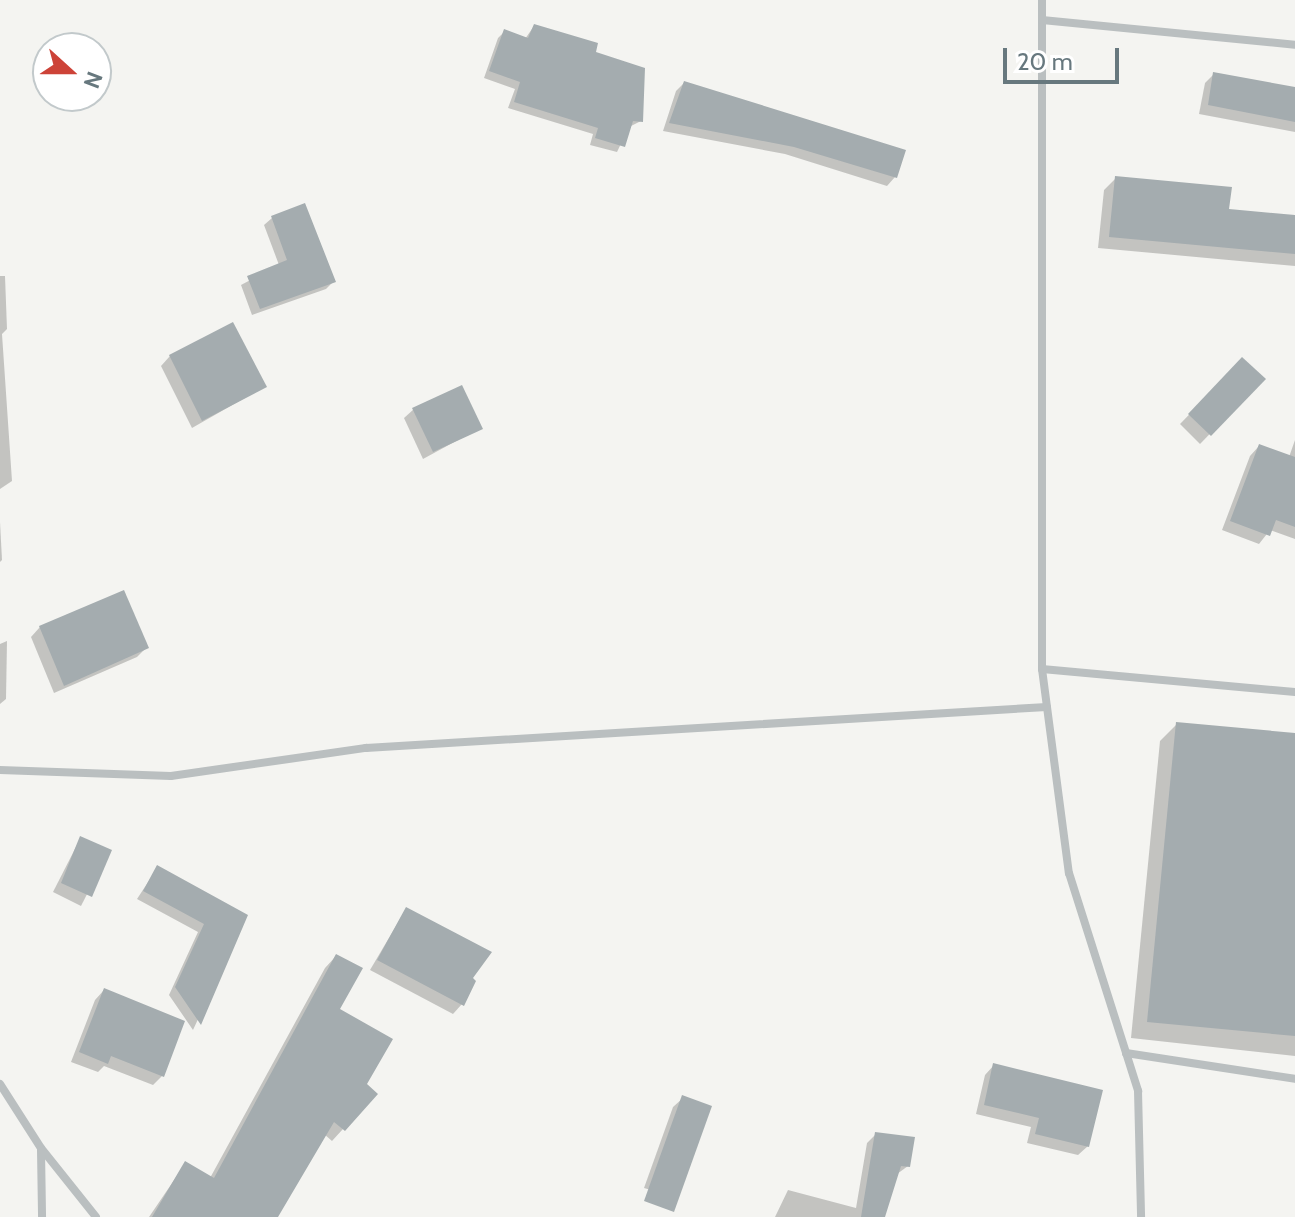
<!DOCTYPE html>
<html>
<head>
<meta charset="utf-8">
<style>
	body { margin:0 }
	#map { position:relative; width:1295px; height:1217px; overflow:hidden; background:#f4f4f1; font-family:Cabin,sans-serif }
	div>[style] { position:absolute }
	.shadow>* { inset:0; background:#0003 }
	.building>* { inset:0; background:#a4acaf }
	.street>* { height:8px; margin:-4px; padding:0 4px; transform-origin:4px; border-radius:4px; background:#babfc0 }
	span { translate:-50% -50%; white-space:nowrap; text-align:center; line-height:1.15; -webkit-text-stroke:8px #fff; paint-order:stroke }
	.north { position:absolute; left:32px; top:32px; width:80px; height:80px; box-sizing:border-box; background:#fff; border:2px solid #c2c9cb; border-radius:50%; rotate:111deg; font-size:22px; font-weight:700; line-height:32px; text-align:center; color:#67787e }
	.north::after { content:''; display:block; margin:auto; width:28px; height:36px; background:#cd4338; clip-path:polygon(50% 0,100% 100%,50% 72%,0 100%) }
	.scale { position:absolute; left:1003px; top:48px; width:116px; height:36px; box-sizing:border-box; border:4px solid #67787e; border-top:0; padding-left:10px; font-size:24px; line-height:28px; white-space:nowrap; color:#67787e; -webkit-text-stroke:6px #fff; paint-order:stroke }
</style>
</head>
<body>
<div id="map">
	<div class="shadow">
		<i style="clip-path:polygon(534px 26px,596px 44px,594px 53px,641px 121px,629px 127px,617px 152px,590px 145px,593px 134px,508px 108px,515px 89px,484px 78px,498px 38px,504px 32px,525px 39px)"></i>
		<i style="clip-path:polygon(1214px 74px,1295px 89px,1295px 132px,1199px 114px,1205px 83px)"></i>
		<i style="clip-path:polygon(684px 83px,895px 177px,887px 186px,785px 154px,663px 131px,676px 91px)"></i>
		<i style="clip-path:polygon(1116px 178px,1227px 211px,1295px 217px,1295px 266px,1098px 248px,1104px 190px)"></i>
		<i style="clip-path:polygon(272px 218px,334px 281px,326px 289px,252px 315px,241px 285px,279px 265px,264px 225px)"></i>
		<i style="clip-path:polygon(0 276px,5px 276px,7px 329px,2px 334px,12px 481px,0 489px)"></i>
		<i style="clip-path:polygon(170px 356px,264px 387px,192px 428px,161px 366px)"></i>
		<i style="clip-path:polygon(1242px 360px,1263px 379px,1200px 444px,1180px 424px)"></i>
		<i style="clip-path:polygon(414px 409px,480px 428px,423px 459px,404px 418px)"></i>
		<i style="clip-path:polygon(1295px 440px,1295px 539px,1270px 530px,1259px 544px,1222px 530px,1250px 456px,1259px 446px,1289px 457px)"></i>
		<i style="clip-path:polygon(0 522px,2px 560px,0 562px)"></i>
		<i style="clip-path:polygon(40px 627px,146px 648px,137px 657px,54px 693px,31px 637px)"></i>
		<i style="clip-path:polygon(7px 641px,6px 699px,0 704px,0 644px)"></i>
		<i style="clip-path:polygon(1177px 724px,1295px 735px,1295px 1056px,1131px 1038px,1160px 741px)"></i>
		<i style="clip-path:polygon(80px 839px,109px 851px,81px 906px,53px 892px)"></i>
		<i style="clip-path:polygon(158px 867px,246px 916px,193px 1030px,169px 995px,198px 932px,137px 899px)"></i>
		<i style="clip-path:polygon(406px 909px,470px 978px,462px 1004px,453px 1014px,370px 970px)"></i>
		<i style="clip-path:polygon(336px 956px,337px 1010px,365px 1085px,375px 1094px,332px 1141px,324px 1134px,275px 1217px,149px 1217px,185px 1164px,210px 1178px,325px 968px)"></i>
		<i style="clip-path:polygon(104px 990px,162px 1076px,153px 1085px,104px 1066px,98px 1072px,71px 1062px,95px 1000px)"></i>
		<i style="clip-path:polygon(994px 1065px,1088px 1146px,1078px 1155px,1027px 1143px,1031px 1127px,976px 1114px,985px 1075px)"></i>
		<i style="clip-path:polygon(683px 1098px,671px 1196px,644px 1188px,673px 1107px)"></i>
		<i style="clip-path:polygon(876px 1134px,908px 1166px,897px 1174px,883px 1217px,775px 1217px,788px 1190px,856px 1208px,867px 1143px)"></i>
	</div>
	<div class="building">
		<i style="clip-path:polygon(534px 24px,598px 43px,596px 52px,645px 68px,643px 122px,633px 121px,625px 147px,595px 138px,598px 128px,514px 102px,520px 82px,489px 71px,504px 29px,528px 38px)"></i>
		<i style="clip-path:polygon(1213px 72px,1295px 87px,1295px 122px,1208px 105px)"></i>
		<i style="clip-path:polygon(684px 81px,906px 150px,897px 178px,794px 147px,669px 123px)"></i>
		<i style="clip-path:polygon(1115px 176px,1232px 187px,1229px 209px,1295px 215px,1295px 254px,1109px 237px)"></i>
		<i style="clip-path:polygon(305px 203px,336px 282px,260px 309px,247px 276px,287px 260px,271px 216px)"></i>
		<i style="clip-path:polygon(233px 322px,267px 387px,202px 421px,169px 355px)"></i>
		<i style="clip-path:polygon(1242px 357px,1266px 379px,1211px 436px,1188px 414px)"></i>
		<i style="clip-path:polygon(462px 385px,483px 429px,433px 452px,412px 408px)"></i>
		<i style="clip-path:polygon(1259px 444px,1295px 457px,1295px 527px,1276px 520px,1270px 536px,1230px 521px)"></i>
		<i style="clip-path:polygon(124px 590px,149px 648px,64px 686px,39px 626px)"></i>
		<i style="clip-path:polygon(1176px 722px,1295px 733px,1295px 1036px,1147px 1022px)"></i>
		<i style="clip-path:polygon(80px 836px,112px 850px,92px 897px,61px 883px)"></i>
		<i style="clip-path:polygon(157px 865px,248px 915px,201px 1025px,175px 987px,204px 924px,143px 891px)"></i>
		<i style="clip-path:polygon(406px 907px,492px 952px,473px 978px,476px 981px,464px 1006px,377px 960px)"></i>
		<i style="clip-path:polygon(336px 954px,363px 968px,340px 1009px,393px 1039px,367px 1084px,378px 1094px,345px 1131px,334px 1122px,278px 1217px,152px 1217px,185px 1161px,214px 1178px)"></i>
		<i style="clip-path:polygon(104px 988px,185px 1021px,164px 1077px,111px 1056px,108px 1064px,79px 1052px)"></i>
		<i style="clip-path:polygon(993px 1063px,1103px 1090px,1089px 1147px,1035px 1134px,1039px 1118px,984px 1105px)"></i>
		<i style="clip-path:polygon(682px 1095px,712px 1106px,674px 1212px,644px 1201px)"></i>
		<i style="clip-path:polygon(875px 1132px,915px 1137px,910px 1167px,901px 1166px,885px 1217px,861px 1217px)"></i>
	</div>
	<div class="street">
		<i style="left:1042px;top:0;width:669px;rotate:90deg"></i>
		<i style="left:1042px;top:669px;width:206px;rotate:82.5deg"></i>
		<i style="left:1069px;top:873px;width:229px;rotate:72.4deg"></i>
		<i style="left:1138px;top:1091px;width:126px;rotate:88.6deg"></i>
		<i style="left:1042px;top:20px;width:254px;rotate:5.6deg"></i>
		<i style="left:1042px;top:669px;width:254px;rotate:5.2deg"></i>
		<i style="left:0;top:770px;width:171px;rotate:2deg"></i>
		<i style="left:171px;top:776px;width:197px;rotate:-8.2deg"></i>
		<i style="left:366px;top:748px;width:682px;rotate:-3.45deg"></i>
		<i style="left:1126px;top:1053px;width:171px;rotate:8.7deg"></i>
		<i style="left:0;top:1084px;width:76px;rotate:57.4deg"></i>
		<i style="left:41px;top:1148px;width:88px;rotate:51.4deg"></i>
		<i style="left:41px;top:1150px;width:67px;rotate:89.1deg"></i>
	</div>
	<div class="north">N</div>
	<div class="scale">20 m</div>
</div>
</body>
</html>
